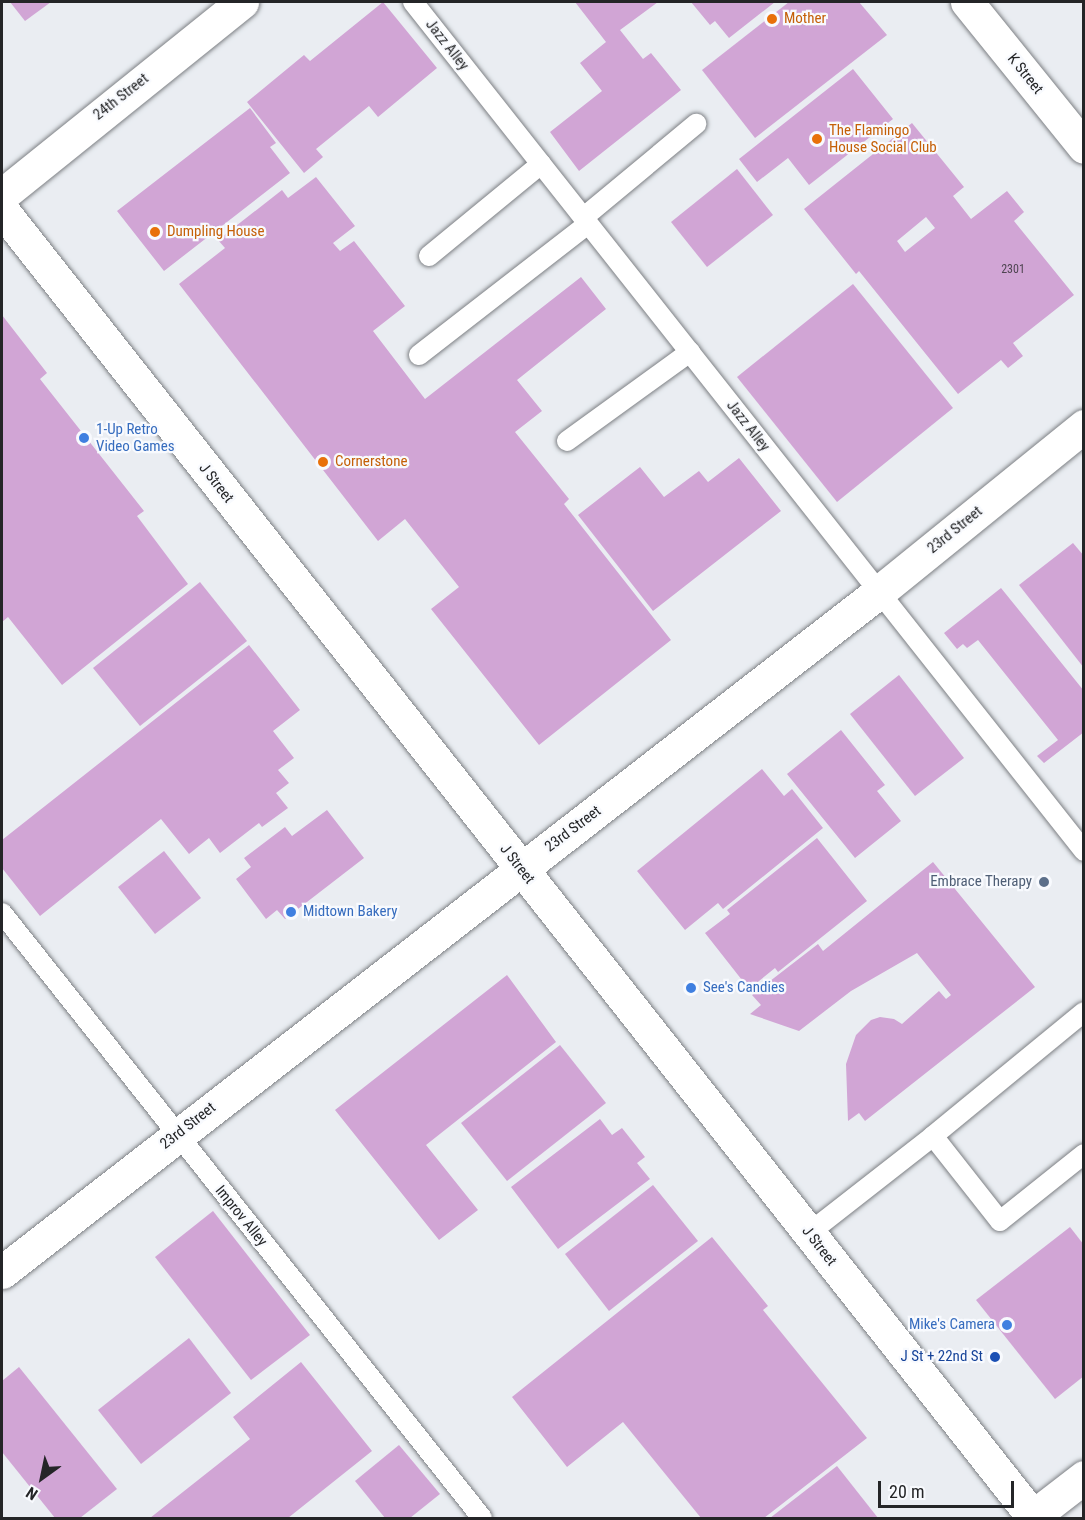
<!DOCTYPE html>
<html>
<head>
<meta charset="utf-8">
<style>
	body { margin:0 }
	#map { position:relative; width:1085px; height:1520px; overflow:hidden; background:#eaedf2; font-family:"Roboto Condensed",sans-serif }
	div>[style] { position:absolute }
	.building>* { inset:0; background:#d1a5d5 }
	.roads { filter:drop-shadow(0 0 2px #7d8084) drop-shadow(0 0 2px #7d8084) }
	.lane>* { height:20px; margin:-10px; padding:0 10px; transform-origin:10px; border-radius:10px; background:#fff }
	.street>* { height:33px; margin:-16.5px; padding:0 16.5px; transform-origin:16.5px; border-radius:16.5px; background:#fff }
	.secondary>* { height:33px; margin:-16.5px; padding:0 16.5px; transform-origin:16.5px; border-radius:16.5px; background:#fff }
	.dots>* { width:16px; height:16px; translate:-50% -50%; box-sizing:border-box; border:3px solid #f8fafe; border-radius:50% }
	span { translate:-50% -50%; white-space:nowrap; text-align:center; line-height:1.15; -webkit-text-stroke:4.5px #f8fafe; paint-order:stroke }
	.number-label { font-size:12px; color:#4f4552 }
	.number-label span { -webkit-text-stroke-width:0 }
	.food-label { font-size:15px; color:#c56008 }
	.left { translate:0 -50%; text-align:left }
	.street-label { font-size:15px; color:#242527 }
	.shop-label { font-size:15px; color:#366cbe }
	.right { translate:-100% -50%; text-align:right }
	.service-label { font-size:15px; color:#4e5e75 }
	.transit-label { font-size:15px; color:#164399 }
	.frame { position:absolute; inset:0; border:3px solid #242527; pointer-events:none }
	.north { position:absolute; left:12px; top:1448px; width:60px; height:60px; -webkit-text-stroke:4px #f8fafe; paint-order:stroke; rotate:213deg; font-size:16px; font-weight:700; line-height:24px; text-align:center; color:#242527 }
	.north::after { content:''; display:block; margin:auto; width:21px; height:27px; background:#242527; clip-path:polygon(50% 0,100% 100%,50% 72%,0 100%) }
	.scale { position:absolute; left:878px; top:1481px; width:136px; height:27px; box-sizing:border-box; border:3px solid #242527; border-top:0; padding-left:8px; font-size:18px; line-height:21px; white-space:nowrap; color:#242527; -webkit-text-stroke:4px #f8fafe; paint-order:stroke }
</style>
</head>
<body>
<div id="map">
	<div class="building">
		<i style="clip-path:polygon(10px 2px,51px 2px,25px 21px)"></i>
		<i style="clip-path:polygon(383px 2px,437px 68px,378px 117px,369px 106px,316px 149px,323px 157px,304px 173px,247px 102px,304px 55px,310px 61px)"></i>
		<i style="clip-path:polygon(575px 2px,658px 2px,620px 30px,643px 59px,651px 53px,681px 90px,579px 171px,550px 132px,602px 91px,580px 63px,606px 42px)"></i>
		<i style="clip-path:polygon(691px 2px,775px 2px,729px 38px,715px 21px,710px 25px)"></i>
		<i style="clip-path:polygon(789px 2px,859px 2px,887px 35px,755px 138px,702px 70px)"></i>
		<i style="clip-path:polygon(853px 69px,893px 119px,809px 185px,788px 158px,757px 182px,739px 159px)"></i>
		<i style="clip-path:polygon(250px 108px,276px 143px,270px 147px,290px 173px,164px 271px,117px 211px)"></i>
		<i style="clip-path:polygon(evenodd,912px 123px,964px 187px,953px 196px,971px 219px,1007px 191px,1024px 212px,1014px 221px,1074px 295px,1013px 343px,1023px 356px,1008px 368px,1001px 360px,958px 394px,859px 271px,856px 274px,804px 209px,912px 123px,926px 217px,935px 228px,905px 252px,897px 241px,926px 217px)"></i>
		<i style="clip-path:polygon(737px 169px,773px 215px,707px 267px,671px 222px)"></i>
		<i style="clip-path:polygon(316px 177px,355px 226px,333px 243px,340px 251px,354px 241px,405px 306px,373px 331px,425px 399px,581px 277px,606px 309px,517px 380px,542px 411px,515px 432px,569px 499px,564px 504px,671px 640px,539px 745px,431px 609px,459px 587px,405px 519px,378px 541px,179px 284px,225px 248px,218px 240px,282px 190px,288px 198px)"></i>
		<i style="clip-path:polygon(853px 284px,953px 408px,837px 502px,737px 377px)"></i>
		<i style="clip-path:polygon(2px 315px,47px 373px,40px 379px,144px 511px,137px 516px,188px 584px,62px 685px,8px 617px,2px 622px)"></i>
		<i style="clip-path:polygon(739px 458px,781px 511px,653px 611px,578px 515px,640px 467px,664px 497px,699px 471px,708px 482px)"></i>
		<i style="clip-path:polygon(1073px 543px,1084px 556px,1084px 668px,1019px 585px)"></i>
		<i style="clip-path:polygon(200px 582px,247px 641px,140px 726px,93px 668px)"></i>
		<i style="clip-path:polygon(1001px 588px,1084px 691px,1084px 732px,1044px 763px,1037px 756px,1058px 740px,978px 640px,967px 648px,963px 644px,957px 649px,944px 633px)"></i>
		<i style="clip-path:polygon(249px 645px,300px 710px,273px 731px,294px 758px,278px 770px,289px 783px,276px 793px,288px 808px,262px 827px,259px 823px,220px 853px,209px 838px,189px 854px,161px 819px,40px 916px,2px 868px,2px 840px)"></i>
		<i style="clip-path:polygon(899px 675px,964px 758px,915px 796px,850px 714px)"></i>
		<i style="clip-path:polygon(841px 730px,885px 785px,877px 791px,901px 821px,855px 858px,787px 774px)"></i>
		<i style="clip-path:polygon(762px 769px,784px 796px,792px 789px,823px 828px,723px 909px,718px 903px,685px 930px,637px 871px)"></i>
		<i style="clip-path:polygon(327px 810px,364px 858px,285px 919px,277px 910px,266px 919px,236px 879px,251px 867px,244px 858px,285px 827px,292px 836px)"></i>
		<i style="clip-path:polygon(817px 838px,867px 901px,778px 972px,775px 968px,749px 989px,705px 933px,730px 914px,727px 910px)"></i>
		<i style="clip-path:polygon(164px 851px,201px 898px,155px 934px,118px 887px)"></i>
		<i style="clip-path:polygon(933px 862px,1035px 987px,865px 1121px,859px 1113px,848px 1121px,846px 1064px,856px 1035px,871px 1020px,880px 1017px,894px 1019px,902px 1024px,939px 991px,946px 999px,951px 995px,917px 953px,851px 991px,799px 1031px,750px 1014px,761px 1005px,752px 995px,818px 944px,823px 951px)"></i>
		<i style="clip-path:polygon(507px 975px,556px 1042px,426px 1145px,478px 1210px,439px 1240px,335px 1110px)"></i>
		<i style="clip-path:polygon(560px 1045px,606px 1103px,507px 1181px,461px 1123px)"></i>
		<i style="clip-path:polygon(600px 1119px,612px 1135px,622px 1128px,645px 1157px,637px 1163px,650px 1179px,558px 1249px,511px 1187px)"></i>
		<i style="clip-path:polygon(653px 1185px,698px 1241px,609px 1311px,565px 1254px)"></i>
		<i style="clip-path:polygon(213px 1211px,310px 1335px,251px 1380px,155px 1257px)"></i>
		<i style="clip-path:polygon(1070px 1227px,1084px 1245px,1084px 1376px,1055px 1399px,976px 1300px)"></i>
		<i style="clip-path:polygon(712px 1237px,768px 1306px,763px 1310px,867px 1438px,764px 1518px,701px 1518px,623px 1422px,567px 1467px,512px 1397px)"></i>
		<i style="clip-path:polygon(189px 1338px,231px 1393px,141px 1464px,98px 1410px)"></i>
		<i style="clip-path:polygon(301px 1362px,372px 1451px,288px 1518px,150px 1518px,250px 1439px,233px 1417px)"></i>
		<i style="clip-path:polygon(19px 1367px,117px 1489px,80px 1518px,55px 1518px,2px 1452px,2px 1381px)"></i>
		<i style="clip-path:polygon(399px 1445px,440px 1494px,410px 1518px,385px 1518px,355px 1481px)"></i>
		<i style="clip-path:polygon(837px 1466px,878px 1518px,770px 1518px)"></i>
	</div>
	<div class="roads">
		<div class="lane">
			<i style="left:413px;top:2px;width:1082px;rotate:51.68deg"></i>
			<i style="left:584px;top:217px;width:146px;rotate:-39.7deg"></i>
			<i style="left:429px;top:256px;width:145px;rotate:-39.4deg"></i>
			<i style="left:419px;top:355px;width:214px;rotate:-37.8deg"></i>
			<i style="left:567px;top:441px;width:152px;rotate:-35.9deg"></i>
			<i style="left:2px;top:913px;width:772px;rotate:51.57deg"></i>
			<i style="left:933px;top:1136px;width:108px;rotate:51.8deg"></i>
			<i style="left:1000px;top:1221px;width:107px;rotate:-38.6deg"></i>
			<i style="left:809px;top:1233px;width:157px;rotate:-38deg"></i>
			<i style="left:933px;top:1136px;width:195px;rotate:-39.4deg"></i>
		</div>
		<div class="street">
			<i style="left:967px;top:2px;width:186px;rotate:51.1deg"></i>
			<i style="left:2px;top:195px;width:308px;rotate:-38.8deg"></i>
			<i style="left:2px;top:1272px;width:1110px;rotate:-37.79deg"></i>
			<i style="left:879px;top:592px;width:264px;rotate:-39deg"></i>
			<i style="left:1031px;top:1518px;width:67px;rotate:-37.7deg"></i>
		</div>
		<div class="secondary">
			<i style="left:2px;top:210px;width:1666px;rotate:51.73deg"></i>
		</div>
	</div>
	<div class="dots">
		<i style="left:772px;top:19px;background:#e8710a"></i>
		<i style="left:817px;top:139px;background:#e8710a"></i>
		<i style="left:155px;top:232px;background:#e8710a"></i>
		<i style="left:84px;top:438px;background:#3f7fe0"></i>
		<i style="left:323px;top:462px;background:#e8710a"></i>
		<i style="left:1044px;top:882px;background:#5c6f8a"></i>
		<i style="left:291px;top:912px;background:#3f7fe0"></i>
		<i style="left:691px;top:988px;background:#3f7fe0"></i>
		<i style="left:1007px;top:1325px;background:#3f7fe0"></i>
		<i style="left:995px;top:1357px;background:#1a4fb4"></i>
	</div>
	<div class="number-label">
		<span style="left:1013px;top:270px">2301</span>
	</div>
	<div class="food-label">
		<span class="left" style="left:784px;top:19px">Mother</span>
		<span class="left" style="left:829px;top:139px">The Flamingo<br>House Social Club</span>
		<span class="left" style="left:167px;top:232px">Dumpling House</span>
		<span class="left" style="left:335px;top:462px">Cornerstone</span>
	</div>
	<div class="street-label">
		<span style="left:447px;top:45px;rotate:52deg">Jazz Alley</span>
		<span style="left:1025px;top:74px;rotate:51deg">K Street</span>
		<span style="left:121px;top:97px;rotate:-38deg">24th Street</span>
		<span style="left:748px;top:426px;rotate:52deg">Jazz Alley</span>
		<span style="left:216px;top:483px;rotate:52deg">J Street</span>
		<span style="left:955px;top:530px;rotate:-39deg">23rd Street</span>
		<span style="left:573px;top:829px;rotate:-37deg">23rd Street</span>
		<span style="left:517px;top:864px;rotate:52deg">J Street</span>
		<span style="left:188px;top:1126px;rotate:-38deg">23rd Street</span>
		<span style="left:241px;top:1216px;rotate:51deg">Improv Alley</span>
		<span style="left:819px;top:1246px;rotate:52deg">J Street</span>
	</div>
	<div class="shop-label">
		<span class="left" style="left:96px;top:438px">1-Up Retro<br>Video Games</span>
		<span class="left" style="left:303px;top:912px">Midtown Bakery</span>
		<span class="left" style="left:703px;top:988px">See's Candies</span>
		<span class="right" style="left:995px;top:1325px">Mike's Camera</span>
	</div>
	<div class="service-label">
		<span class="right" style="left:1032px;top:882px">Embrace Therapy</span>
	</div>
	<div class="transit-label">
		<span class="right" style="left:983px;top:1357px">J St + 22nd St</span>
	</div>
	<div class="frame"></div>
	<div class="north">N</div>
	<div class="scale">20 m</div>
</div>
</body>
</html>
